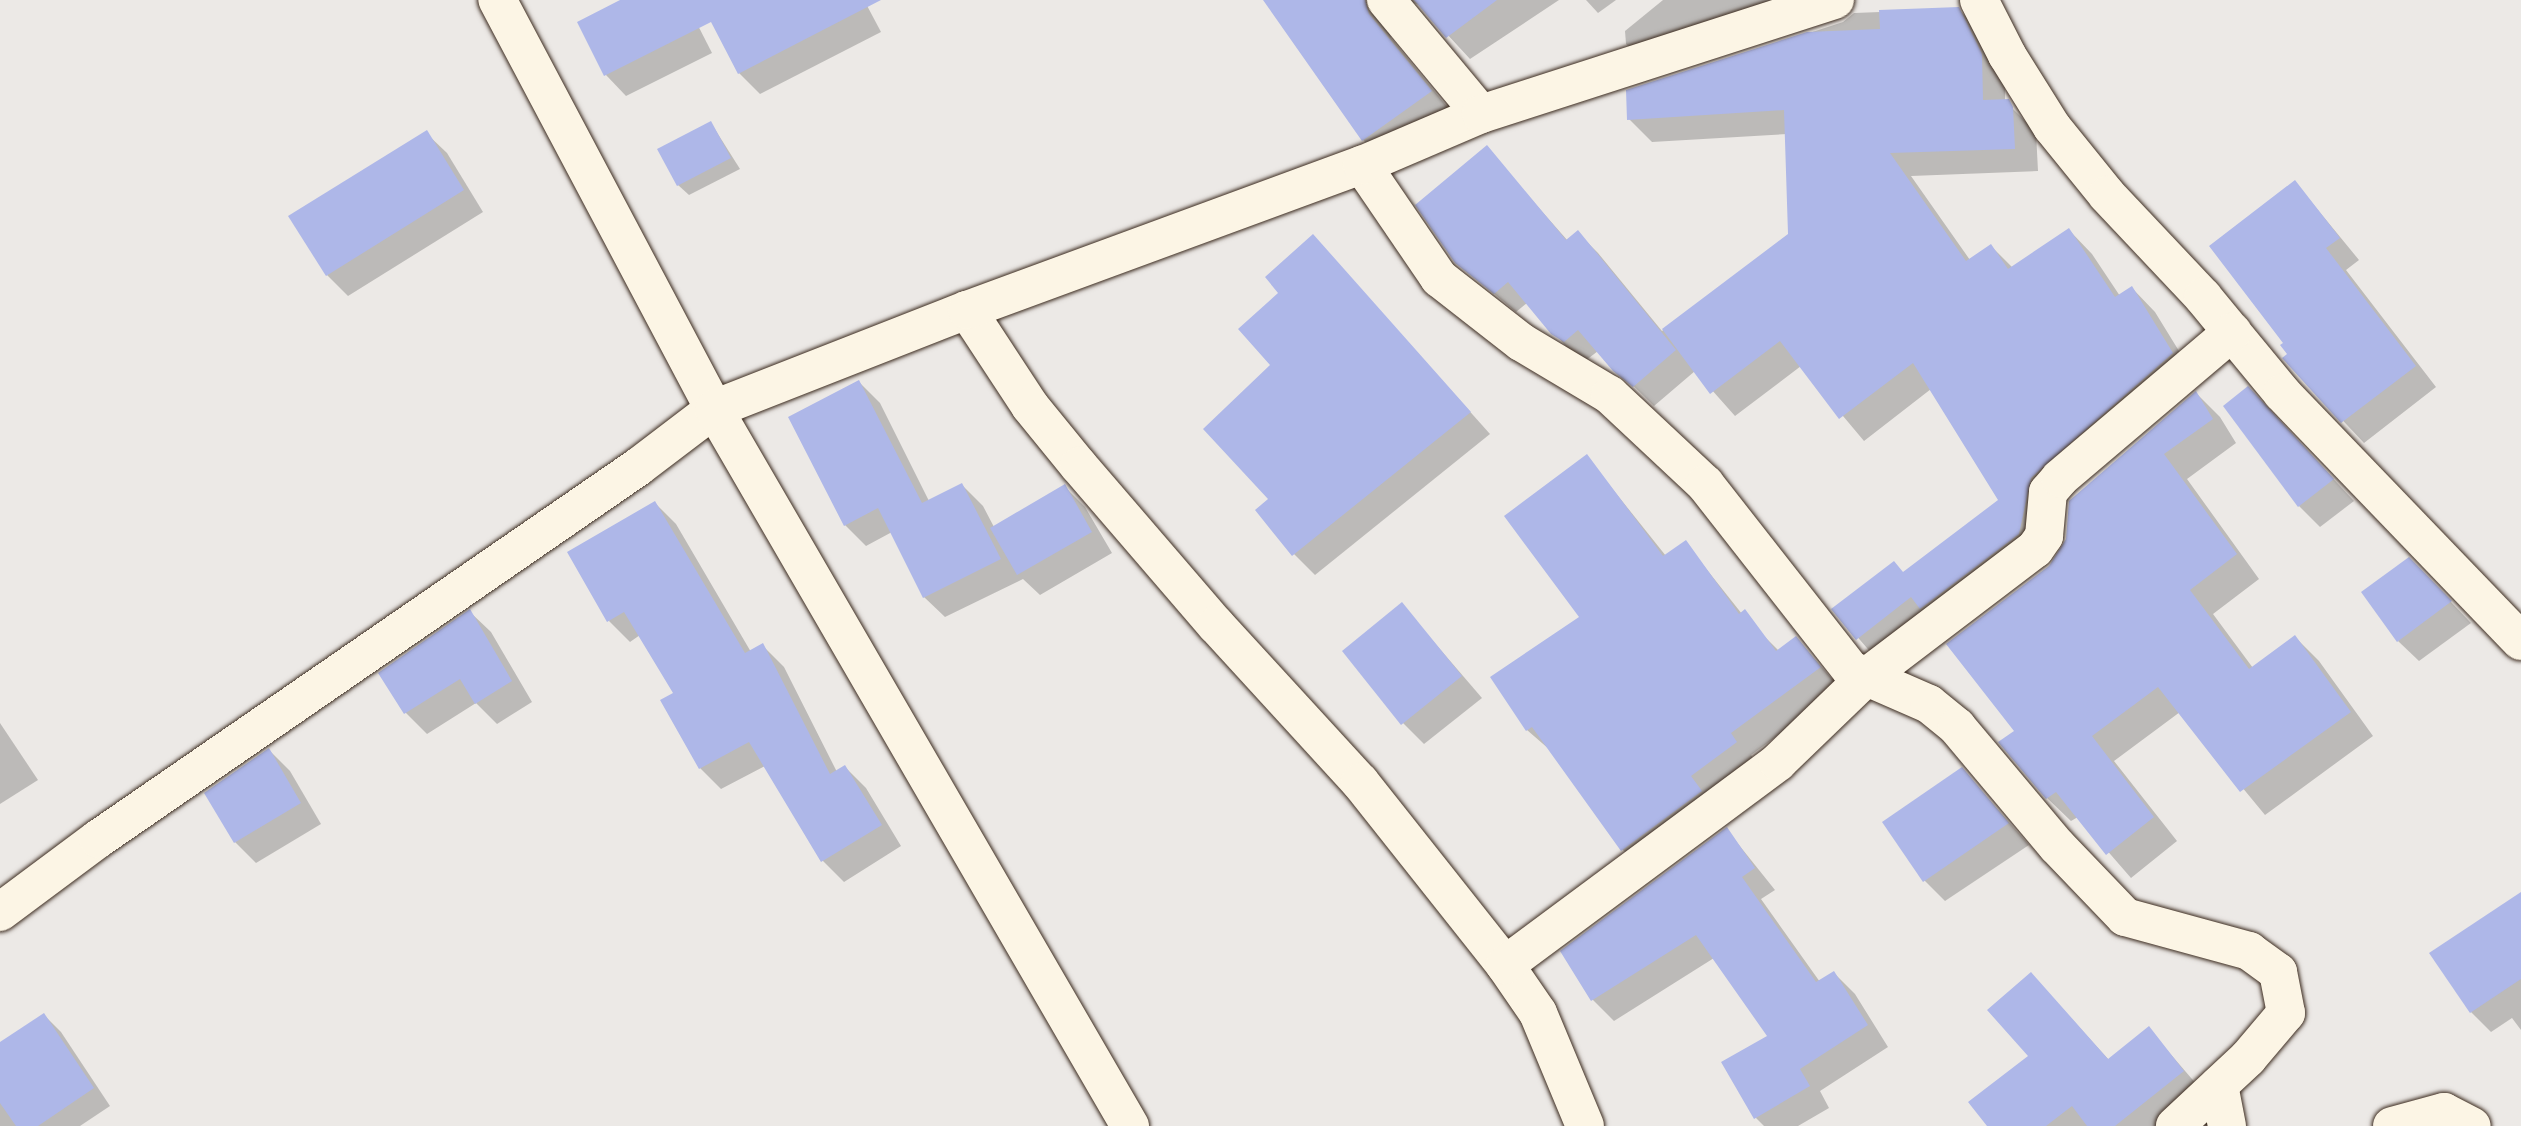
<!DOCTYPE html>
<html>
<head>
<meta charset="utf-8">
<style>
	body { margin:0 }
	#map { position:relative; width:2521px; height:1126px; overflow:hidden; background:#ece9e6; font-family:"Balsamiq Sans",sans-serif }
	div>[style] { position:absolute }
	.shadow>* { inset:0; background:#0003 }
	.building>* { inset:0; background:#aeb7e8 }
	.roads { filter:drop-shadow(0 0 2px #3b2a1e) drop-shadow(0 0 2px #3b2a1e) }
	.minor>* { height:38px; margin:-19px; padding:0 19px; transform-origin:19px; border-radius:19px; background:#fcf5e5 }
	span { translate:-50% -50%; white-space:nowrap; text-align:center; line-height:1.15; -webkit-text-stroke:7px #fcf5e5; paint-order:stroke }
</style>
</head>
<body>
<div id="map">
	<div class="shadow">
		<i style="clip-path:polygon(624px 0,685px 0,712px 53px,626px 96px,606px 75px)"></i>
		<i style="clip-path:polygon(702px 0,864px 0,881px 32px,760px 94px,739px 73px)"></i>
		<i style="clip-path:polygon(1281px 0,1559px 0,1470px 59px,1421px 6px,1407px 0,1387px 16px,1391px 38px,1453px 114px,1386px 162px,1363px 140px)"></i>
		<i style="clip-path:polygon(1586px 0,1616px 0,1598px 13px)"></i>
		<i style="clip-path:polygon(1663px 0,1832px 0,1648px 67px,1626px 44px,1625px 31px)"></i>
		<i style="clip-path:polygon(1958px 9px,1982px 32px,2005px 79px,2005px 101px,2036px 132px,2038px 171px,1911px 176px,1970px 260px,1991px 246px,2013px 268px,2069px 230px,2092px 254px,2120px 296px,2132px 288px,2155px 312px,2195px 377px,2054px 501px,2042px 557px,1880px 663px,1834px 610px,1904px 574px,2000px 501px,1931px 389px,1864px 441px,1801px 366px,1735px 416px,1695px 371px,1654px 406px,1598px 351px,1585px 361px,1573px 354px,1527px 303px,1516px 312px,1457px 262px,1486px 148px,1568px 241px,1578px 233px,1598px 253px,1662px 331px,1789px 234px,1787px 134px,1652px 142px,1629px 119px,1628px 92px,1843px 22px,1854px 13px)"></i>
		<i style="clip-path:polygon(711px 123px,740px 169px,689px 195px,678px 185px)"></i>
		<i style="clip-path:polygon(426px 133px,447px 153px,483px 212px,348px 296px,327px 275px)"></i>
		<i style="clip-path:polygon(2295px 182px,2359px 260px,2346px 270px,2436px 387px,2364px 443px,2284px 358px,2289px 354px,2285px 343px)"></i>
		<i style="clip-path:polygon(1313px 236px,1490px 434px,1315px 575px,1294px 554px,1271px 500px,1273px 365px,1281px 293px)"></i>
		<i style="clip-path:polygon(859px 382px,880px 403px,929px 501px,962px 485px,983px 506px,994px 527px,1064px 486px,1085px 507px,1112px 553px,1040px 595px,1023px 579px,945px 617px,924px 597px,892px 532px,866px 546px,845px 525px)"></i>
		<i style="clip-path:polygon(2196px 393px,2220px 417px,2236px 443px,2187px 479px,2259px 579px,2213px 614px,2253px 668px,2295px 637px,2319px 661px,2373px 736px,2265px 815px,2180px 712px,2114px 761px,2177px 841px,2131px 878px,2078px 817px,2071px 821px,2047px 798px,2016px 731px,2050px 567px)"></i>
		<i style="clip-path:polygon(2268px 409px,2354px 501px,2320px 527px,2299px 506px)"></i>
		<i style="clip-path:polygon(1587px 457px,1666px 556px,1685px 542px,1742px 614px,1779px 651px,1796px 638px,1841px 689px,1751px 755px,1757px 763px,1644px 871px,1623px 850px,1550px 750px,1527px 730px,1492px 677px,1581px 618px)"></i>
		<i style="clip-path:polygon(655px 503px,676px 524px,751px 652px,763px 646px,784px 667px,837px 772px,845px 767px,866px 788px,901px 846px,844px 882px,823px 861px,765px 766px,721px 789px,700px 768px,675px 694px,640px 635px,630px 642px,609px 621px)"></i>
		<i style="clip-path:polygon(2430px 580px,2471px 623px,2419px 661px,2398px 641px)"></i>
		<i style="clip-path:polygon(1402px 605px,1482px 698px,1424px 744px,1403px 723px)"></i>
		<i style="clip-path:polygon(470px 612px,491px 632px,532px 702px,497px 724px,476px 703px,427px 734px,406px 713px,380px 673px)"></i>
		<i style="clip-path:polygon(0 723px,38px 780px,0 804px)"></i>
		<i style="clip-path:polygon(269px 750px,290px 771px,321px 824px,256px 863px,235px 842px)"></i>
		<i style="clip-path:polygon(1962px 769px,2029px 845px,1945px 901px,1924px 880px)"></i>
		<i style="clip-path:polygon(1727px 830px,1775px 890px,1761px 899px,1820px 982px,1834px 973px,1855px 994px,1888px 1047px,1820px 1091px,1829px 1108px,1798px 1126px,1764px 1126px,1756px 1118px,1769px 1036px,1714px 958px,1614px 1021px,1593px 1000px,1562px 952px)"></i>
		<i style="clip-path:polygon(2521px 894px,2521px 1030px,2512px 1018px,2491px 1032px,2471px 1012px)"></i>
		<i style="clip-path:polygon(2031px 974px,2109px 1060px,2149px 1029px,2204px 1093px,2162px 1126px,1989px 1126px,2031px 1056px)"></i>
		<i style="clip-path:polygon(44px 1015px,61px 1032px,110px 1106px,80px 1126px,0 1126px,0 1044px)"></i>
	</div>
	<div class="building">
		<i style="clip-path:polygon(620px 0,881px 0,738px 74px,711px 22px,604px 76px,577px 22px)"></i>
		<i style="clip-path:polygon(1263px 0,1365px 0,1369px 14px,1432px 91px,1362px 141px)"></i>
		<i style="clip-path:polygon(1414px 0,1497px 0,1446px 38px)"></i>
		<i style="clip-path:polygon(1959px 7px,1982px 54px,1983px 100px,2009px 99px,2013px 107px,2015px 149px,1890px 153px,1966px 261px,1991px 244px,2008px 269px,2069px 228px,2115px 297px,2132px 286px,2173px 353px,2031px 478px,2019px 534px,1920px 609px,1911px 597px,1856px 640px,1831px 609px,1894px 561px,1903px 572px,1998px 500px,1913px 363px,1839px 419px,1780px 341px,1710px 394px,1662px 329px,1788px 234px,1784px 110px,1627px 120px,1626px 90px,1807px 32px,1880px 29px,1879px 10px)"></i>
		<i style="clip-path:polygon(711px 121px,731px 158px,677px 186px,657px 149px)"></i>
		<i style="clip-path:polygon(427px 130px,464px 190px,326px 276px,288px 216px)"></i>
		<i style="clip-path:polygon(1487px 145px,1566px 240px,1578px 230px,1676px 350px,1633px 387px,1613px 371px,1578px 330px,1564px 342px,1551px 334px,1508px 282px,1494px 294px,1455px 263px,1415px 205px)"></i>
		<i style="clip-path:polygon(2295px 180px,2340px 238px,2326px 248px,2416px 366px,2341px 423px,2282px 358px,2287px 354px,2280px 345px,2283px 343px,2209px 246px)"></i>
		<i style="clip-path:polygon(1313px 234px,1471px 412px,1292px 556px,1255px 510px,1268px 499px,1203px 429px,1270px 365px,1238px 329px,1278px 293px,1265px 277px)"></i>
		<i style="clip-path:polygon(859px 380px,922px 503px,962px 483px,1001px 559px,923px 598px,878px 508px,844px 526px,788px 417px)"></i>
		<i style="clip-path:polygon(2248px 386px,2334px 479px,2298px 507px,2223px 406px)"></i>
		<i style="clip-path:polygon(2196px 391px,2213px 419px,2164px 454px,2237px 554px,2190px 590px,2249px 669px,2295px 635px,2351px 712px,2240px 792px,2158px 687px,2092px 736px,2154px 817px,2106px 855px,2056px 792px,2046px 799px,1998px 742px,2014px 731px,1946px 644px,2049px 566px,2066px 539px,2069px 501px)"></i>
		<i style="clip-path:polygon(1587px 454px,1663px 556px,1686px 540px,1739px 614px,1745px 609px,1776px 651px,1796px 636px,1821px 667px,1731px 733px,1737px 742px,1691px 776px,1702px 791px,1621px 851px,1532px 727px,1526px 731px,1490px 677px,1579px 617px,1504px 516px)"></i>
		<i style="clip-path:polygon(1065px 484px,1092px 532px,1017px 575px,990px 528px)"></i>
		<i style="clip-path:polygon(655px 501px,745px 653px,763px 643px,830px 774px,845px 765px,882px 825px,821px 862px,749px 742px,699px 769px,660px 700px,673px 693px,624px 612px,607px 622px,567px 552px)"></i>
		<i style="clip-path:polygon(2409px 557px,2452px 601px,2397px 642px,2361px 592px)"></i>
		<i style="clip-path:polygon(1402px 602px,1462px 676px,1401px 725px,1342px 651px)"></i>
		<i style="clip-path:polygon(470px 609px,512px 681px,475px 704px,460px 679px,404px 714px,378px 673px)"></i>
		<i style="clip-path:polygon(269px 748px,301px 803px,234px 843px,204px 793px)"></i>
		<i style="clip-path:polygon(1962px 767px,2009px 823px,1923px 882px,1882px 822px)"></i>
		<i style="clip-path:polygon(1727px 827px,1755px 868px,1742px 877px,1816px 982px,1834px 971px,1868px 1025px,1800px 1069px,1810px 1086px,1754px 1119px,1721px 1062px,1767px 1036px,1696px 935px,1591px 1001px,1560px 951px)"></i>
		<i style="clip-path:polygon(2521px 892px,2521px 979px,2470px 1013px,2429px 953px)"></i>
		<i style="clip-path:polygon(2031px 972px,2108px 1059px,2149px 1026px,2184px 1071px,2115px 1126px,2087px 1126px,2072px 1106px,2046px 1126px,1987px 1126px,1968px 1102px,2028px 1056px,1987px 1010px)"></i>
		<i style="clip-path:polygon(44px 1013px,94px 1088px,38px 1126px,16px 1126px,0 1103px,0 1042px)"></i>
	</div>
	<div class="roads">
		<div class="minor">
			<i style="left:1386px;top:0;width:148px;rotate:50.2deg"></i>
			<i style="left:1979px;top:0;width:62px;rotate:63deg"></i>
			<i style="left:2007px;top:55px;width:85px;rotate:58deg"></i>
			<i style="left:2052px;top:127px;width:87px;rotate:51deg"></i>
			<i style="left:2107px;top:195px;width:140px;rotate:46.7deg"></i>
			<i style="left:2203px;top:297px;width:124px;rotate:50.5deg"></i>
			<i style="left:2282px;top:393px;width:344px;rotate:46.1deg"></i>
			<i style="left:1362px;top:165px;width:137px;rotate:55.7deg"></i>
			<i style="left:1439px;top:278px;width:104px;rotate:38deg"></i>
			<i style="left:1521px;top:342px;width:104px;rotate:30.8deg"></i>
			<i style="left:1610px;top:395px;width:130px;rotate:43.1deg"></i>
			<i style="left:1705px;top:484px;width:236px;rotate:51.9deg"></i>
			<i style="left:1851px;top:670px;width:85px;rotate:23.6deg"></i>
			<i style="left:1929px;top:704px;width:36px;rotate:39deg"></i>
			<i style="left:1957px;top:727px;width:155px;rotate:50deg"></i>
			<i style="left:2057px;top:846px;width:98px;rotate:46.2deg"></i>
			<i style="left:2125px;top:917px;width:129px;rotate:15.3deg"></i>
			<i style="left:2249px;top:951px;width:36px;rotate:36deg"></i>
			<i style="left:2278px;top:972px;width:42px;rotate:79deg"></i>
			<i style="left:2286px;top:1013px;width:59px;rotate:130.2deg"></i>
			<i style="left:2248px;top:1058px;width:100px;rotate:137deg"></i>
			<i style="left:967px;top:310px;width:115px;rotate:56.7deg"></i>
			<i style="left:1030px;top:406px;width:77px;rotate:50.8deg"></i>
			<i style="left:1079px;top:466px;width:210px;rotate:49.3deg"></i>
			<i style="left:1216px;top:625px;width:213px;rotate:47.5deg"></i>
			<i style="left:1360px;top:782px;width:233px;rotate:51.6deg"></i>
			<i style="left:1505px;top:965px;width:58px;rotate:55.5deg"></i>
			<i style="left:1538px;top:1013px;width:122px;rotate:67.4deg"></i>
			<i style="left:0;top:912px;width:122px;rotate:-36.7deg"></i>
			<i style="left:98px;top:839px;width:656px;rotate:-34.56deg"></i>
			<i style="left:638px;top:467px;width:96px;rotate:-37.3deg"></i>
			<i style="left:714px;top:409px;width:463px;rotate:-117.9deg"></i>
			<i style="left:1505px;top:965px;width:340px;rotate:-36.6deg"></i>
			<i style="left:1778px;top:762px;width:121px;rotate:-44deg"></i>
			<i style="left:1865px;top:678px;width:213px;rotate:-37.2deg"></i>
			<i style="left:2035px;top:549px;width:16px;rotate:-55deg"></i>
			<i style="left:2044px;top:536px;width:44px;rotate:-84.8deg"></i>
			<i style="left:2048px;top:492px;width:18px;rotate:-49deg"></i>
			<i style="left:2060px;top:478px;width:226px;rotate:-40.3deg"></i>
			<i style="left:2219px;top:1085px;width:42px;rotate:79deg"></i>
			<i style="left:1130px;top:1126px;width:829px;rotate:-120.12deg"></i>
			<i style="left:714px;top:409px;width:272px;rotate:-21.4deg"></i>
			<i style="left:967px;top:310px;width:421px;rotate:-20.2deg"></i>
			<i style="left:1362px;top:165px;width:129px;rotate:-23.2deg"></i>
			<i style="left:1481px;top:114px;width:372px;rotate:-17.9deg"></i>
			<i style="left:2392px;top:1126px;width:54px;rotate:-15.1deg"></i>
			<i style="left:2444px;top:1112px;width:31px;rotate:27deg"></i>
		</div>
	</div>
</div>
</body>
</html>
